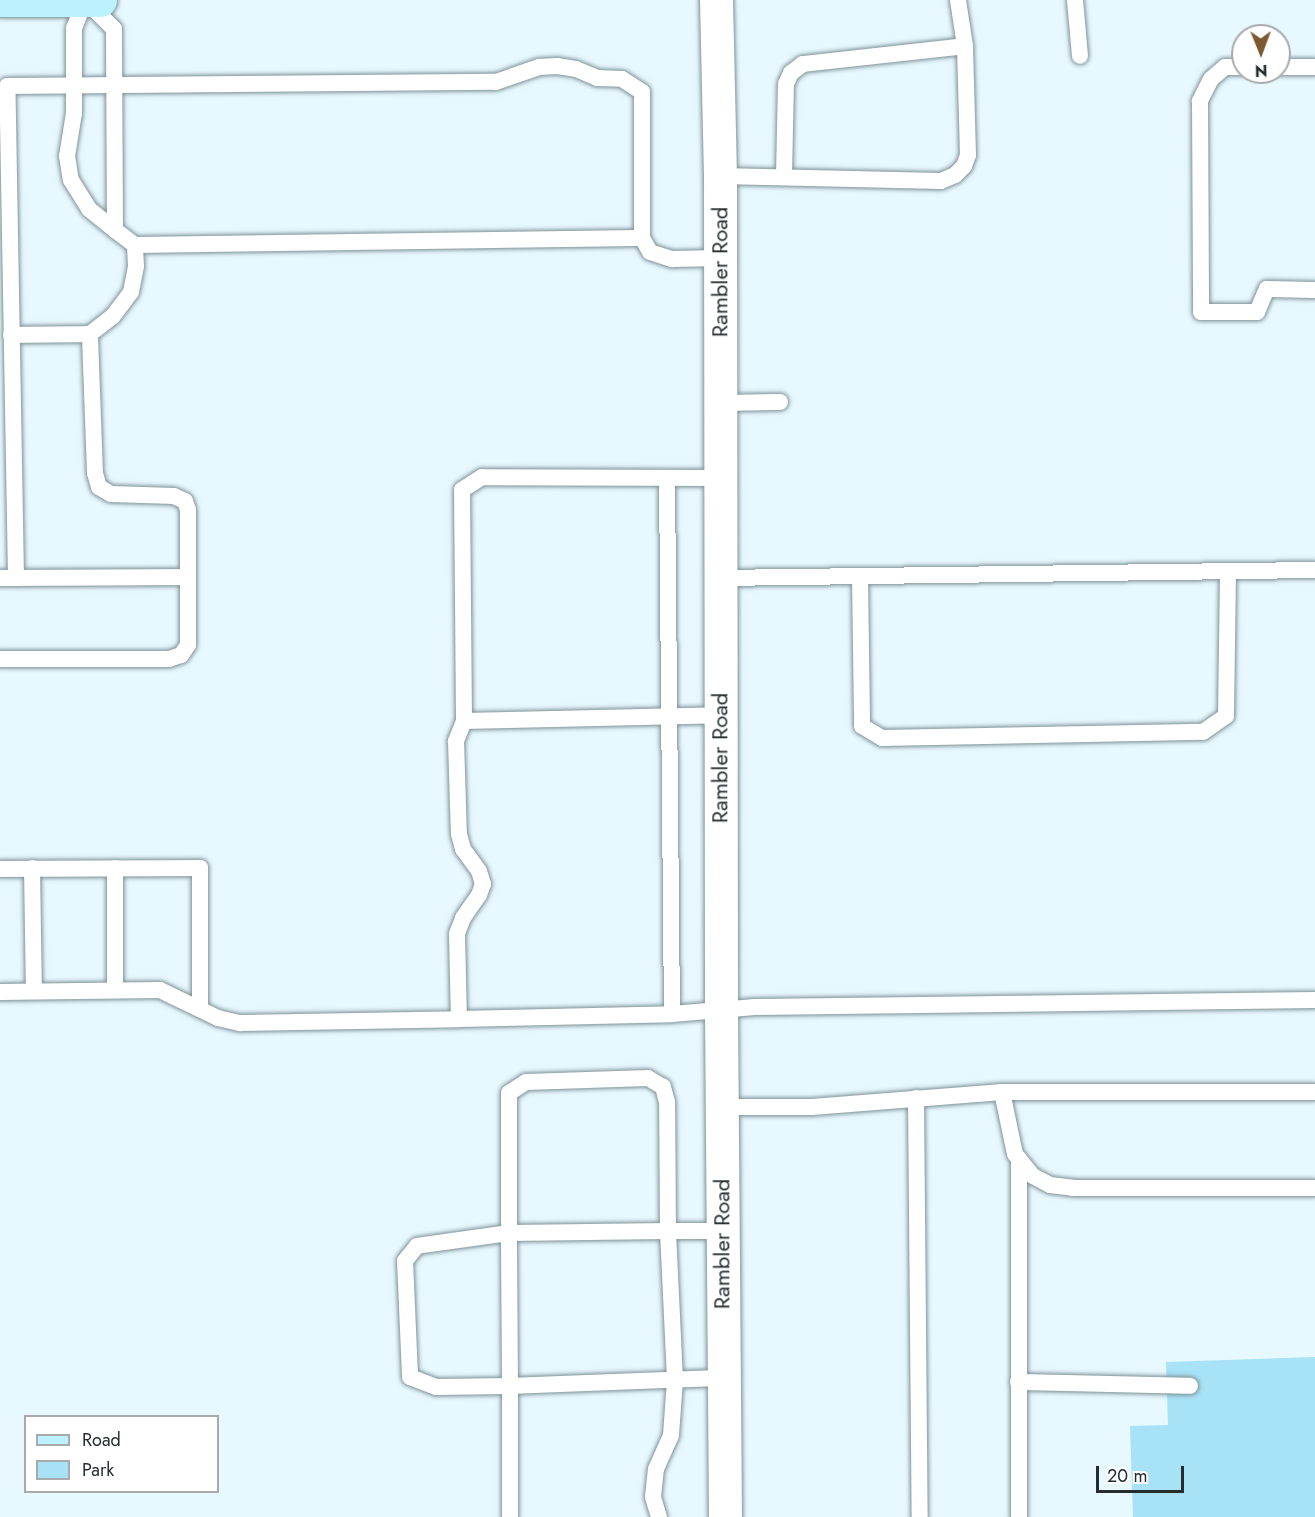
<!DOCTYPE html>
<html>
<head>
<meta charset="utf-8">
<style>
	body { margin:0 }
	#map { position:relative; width:1315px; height:1517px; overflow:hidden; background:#e7f8fe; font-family:Jost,sans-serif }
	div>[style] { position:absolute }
	.green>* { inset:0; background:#a8e2f6 }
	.roads { filter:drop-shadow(0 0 2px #7e9298) drop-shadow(0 0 2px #7e9298) }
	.service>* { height:16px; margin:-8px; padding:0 8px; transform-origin:8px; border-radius:8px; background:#fff }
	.minor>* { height:33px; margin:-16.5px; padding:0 16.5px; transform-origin:16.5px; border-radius:16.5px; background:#fff }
	.secondary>* { height:33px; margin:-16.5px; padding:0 16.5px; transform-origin:16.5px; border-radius:16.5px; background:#bcf1fe }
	span { translate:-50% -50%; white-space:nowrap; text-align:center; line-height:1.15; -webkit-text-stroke:6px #fff; paint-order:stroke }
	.street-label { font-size:22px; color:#242c2e }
	.legend { position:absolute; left:24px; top:1415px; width:195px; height:78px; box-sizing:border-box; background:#fff; border:2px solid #a7abab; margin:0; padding:8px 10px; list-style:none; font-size:18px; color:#242c2e }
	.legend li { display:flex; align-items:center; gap:12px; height:30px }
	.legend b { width:30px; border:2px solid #a7abab }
	.north { position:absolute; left:1231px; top:24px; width:60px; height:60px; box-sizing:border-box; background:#fff; border:2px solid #a7abab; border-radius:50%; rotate:179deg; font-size:16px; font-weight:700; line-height:24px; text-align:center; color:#242c2e }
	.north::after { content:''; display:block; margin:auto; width:21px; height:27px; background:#7b5a31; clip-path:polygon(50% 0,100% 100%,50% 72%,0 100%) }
	.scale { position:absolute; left:1096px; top:1466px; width:88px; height:27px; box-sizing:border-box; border:3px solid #242c2e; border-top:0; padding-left:8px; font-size:18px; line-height:21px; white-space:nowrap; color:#242c2e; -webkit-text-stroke:4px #fff; paint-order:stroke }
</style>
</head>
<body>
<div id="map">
	<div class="green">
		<i style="clip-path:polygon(1315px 1357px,1315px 1517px,1133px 1517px,1130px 1426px,1168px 1425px,1166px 1362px)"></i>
	</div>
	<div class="roads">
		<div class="service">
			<i style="left:1075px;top:0;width:56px;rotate:84.9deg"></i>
			<i style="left:1243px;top:67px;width:18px;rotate:180deg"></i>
			<i style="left:1225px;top:67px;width:18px;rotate:139deg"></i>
			<i style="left:1211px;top:79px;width:25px;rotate:117deg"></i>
			<i style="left:1200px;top:101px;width:211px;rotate:89.7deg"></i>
			<i style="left:1201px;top:312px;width:56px"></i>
			<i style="left:1257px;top:312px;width:25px;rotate:-67deg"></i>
			<i style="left:1267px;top:289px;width:48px;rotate:1.2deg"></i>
			<i style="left:1279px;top:67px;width:36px"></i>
			<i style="left:720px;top:176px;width:221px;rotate:1.3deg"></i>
			<i style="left:941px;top:181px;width:15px;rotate:-23deg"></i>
			<i style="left:955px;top:175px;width:13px;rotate:-45deg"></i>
			<i style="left:964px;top:166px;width:12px;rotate:-70deg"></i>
			<i style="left:968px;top:155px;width:109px;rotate:-91.6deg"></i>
			<i style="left:965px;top:46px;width:47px;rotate:-98.7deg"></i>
			<i style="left:784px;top:176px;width:92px;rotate:-88.8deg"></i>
			<i style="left:786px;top:84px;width:12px;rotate:-66deg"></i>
			<i style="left:791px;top:73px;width:15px;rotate:-37deg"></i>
			<i style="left:803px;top:64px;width:163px;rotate:-6.3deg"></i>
			<i style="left:115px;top:230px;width:201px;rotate:-90.3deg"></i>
			<i style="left:114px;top:29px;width:41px;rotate:-135deg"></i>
			<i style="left:85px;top:0;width:30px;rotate:111deg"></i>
			<i style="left:74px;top:28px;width:85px;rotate:90deg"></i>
			<i style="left:74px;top:113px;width:44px;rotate:99.2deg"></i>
			<i style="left:67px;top:156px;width:24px;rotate:81deg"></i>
			<i style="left:71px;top:180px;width:34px;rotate:58deg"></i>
			<i style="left:89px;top:209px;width:33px;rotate:39deg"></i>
			<i style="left:115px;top:230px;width:25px;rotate:37deg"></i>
			<i style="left:135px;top:245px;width:507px;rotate:-0.79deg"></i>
			<i style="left:642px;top:238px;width:16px;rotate:60deg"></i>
			<i style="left:650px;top:252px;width:23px;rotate:18deg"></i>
			<i style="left:672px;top:259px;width:48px;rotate:-1.2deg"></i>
			<i style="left:11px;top:335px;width:79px;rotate:-0.7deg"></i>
			<i style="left:720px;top:403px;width:60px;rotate:-1deg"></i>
			<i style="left:667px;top:478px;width:536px;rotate:89.47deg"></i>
			<i style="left:719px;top:478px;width:237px;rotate:-179.8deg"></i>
			<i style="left:482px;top:477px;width:24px;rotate:147deg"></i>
			<i style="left:462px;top:490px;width:231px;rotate:89.5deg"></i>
			<i style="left:464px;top:721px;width:256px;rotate:-1.3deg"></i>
			<i style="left:860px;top:576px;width:150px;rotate:89.2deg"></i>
			<i style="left:862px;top:726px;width:23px;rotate:31deg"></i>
			<i style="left:882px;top:738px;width:321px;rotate:-1.1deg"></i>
			<i style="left:1203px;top:732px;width:28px;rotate:-35deg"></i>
			<i style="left:1226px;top:716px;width:145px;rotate:-89.2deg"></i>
			<i style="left:0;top:578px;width:16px"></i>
			<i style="left:16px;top:578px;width:492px;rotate:-91deg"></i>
			<i style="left:7px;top:86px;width:489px;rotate:-0.5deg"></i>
			<i style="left:496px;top:82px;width:46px;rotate:-19.2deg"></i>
			<i style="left:539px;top:67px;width:18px;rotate:-3deg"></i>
			<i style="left:557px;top:66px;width:19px;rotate:9deg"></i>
			<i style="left:576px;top:69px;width:23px;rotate:23deg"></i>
			<i style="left:597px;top:78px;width:25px;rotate:2deg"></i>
			<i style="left:622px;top:79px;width:24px;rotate:33deg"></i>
			<i style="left:642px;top:92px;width:146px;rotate:90deg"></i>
			<i style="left:16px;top:578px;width:171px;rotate:-0.3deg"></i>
			<i style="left:719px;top:578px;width:596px;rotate:-0.77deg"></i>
			<i style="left:0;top:659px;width:169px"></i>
			<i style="left:169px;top:659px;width:13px;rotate:-18deg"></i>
			<i style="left:181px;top:655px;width:12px;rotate:-55deg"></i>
			<i style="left:188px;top:645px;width:135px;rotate:-90deg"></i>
			<i style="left:188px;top:510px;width:9px;rotate:-108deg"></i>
			<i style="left:185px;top:501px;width:12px;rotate:-156deg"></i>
			<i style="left:174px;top:496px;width:63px;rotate:-178.2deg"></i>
			<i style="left:111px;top:494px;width:14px;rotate:-150deg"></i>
			<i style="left:99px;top:487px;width:15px;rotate:-106deg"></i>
			<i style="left:95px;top:473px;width:139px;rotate:-92.1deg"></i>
			<i style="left:90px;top:334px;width:29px;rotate:-38deg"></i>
			<i style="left:113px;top:316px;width:30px;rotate:-53deg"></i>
			<i style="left:131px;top:292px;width:26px;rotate:-79deg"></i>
			<i style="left:136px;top:266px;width:21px;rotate:-93deg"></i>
			<i style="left:464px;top:721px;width:22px;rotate:112deg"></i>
			<i style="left:456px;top:741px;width:93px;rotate:88.2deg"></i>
			<i style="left:459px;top:834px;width:16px;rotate:75deg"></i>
			<i style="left:463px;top:849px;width:27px;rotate:54deg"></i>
			<i style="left:479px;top:871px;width:14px;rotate:73deg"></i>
			<i style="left:483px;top:884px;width:12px;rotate:110deg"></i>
			<i style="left:479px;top:895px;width:28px;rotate:125deg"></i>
			<i style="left:463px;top:918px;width:17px;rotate:111deg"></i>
			<i style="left:457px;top:934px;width:85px;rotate:88.7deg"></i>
			<i style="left:459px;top:1019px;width:213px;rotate:-1.3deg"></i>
			<i style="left:672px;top:1014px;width:83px;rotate:-4.8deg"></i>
			<i style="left:755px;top:1007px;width:560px;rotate:-0.72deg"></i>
			<i style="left:32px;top:868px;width:123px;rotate:89.1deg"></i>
			<i style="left:0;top:869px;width:200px;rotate:-0.3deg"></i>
			<i style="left:200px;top:868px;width:140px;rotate:90deg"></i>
			<i style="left:115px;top:989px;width:121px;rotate:-90deg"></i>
			<i style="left:0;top:992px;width:160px;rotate:-0.7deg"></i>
			<i style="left:160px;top:990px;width:64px;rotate:25.8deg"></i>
			<i style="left:218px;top:1018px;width:23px;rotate:13deg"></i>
			<i style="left:240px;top:1023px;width:219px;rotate:-1deg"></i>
			<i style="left:1002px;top:1092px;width:63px;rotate:78.2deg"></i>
			<i style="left:1015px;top:1154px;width:28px;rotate:51deg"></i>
			<i style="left:1033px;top:1176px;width:19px;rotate:28deg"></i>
			<i style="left:1050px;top:1185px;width:23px;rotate:7deg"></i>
			<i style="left:1073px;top:1188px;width:242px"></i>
			<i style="left:916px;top:1098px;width:419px;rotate:89.5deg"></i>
			<i style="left:721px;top:1107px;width:91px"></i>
			<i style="left:812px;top:1107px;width:191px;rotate:-4.5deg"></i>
			<i style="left:1002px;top:1092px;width:313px"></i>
			<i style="left:1019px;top:1159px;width:358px;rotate:90deg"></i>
			<i style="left:1018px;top:1382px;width:172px;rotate:1.3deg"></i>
			<i style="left:510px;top:1517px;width:131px;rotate:-90deg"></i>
			<i style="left:510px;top:1386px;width:213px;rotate:-2.2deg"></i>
			<i style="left:659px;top:1517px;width:21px;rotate:-107deg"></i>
			<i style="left:653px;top:1497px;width:28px;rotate:-84deg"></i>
			<i style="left:656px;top:1469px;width:37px;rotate:-66deg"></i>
			<i style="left:671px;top:1435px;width:55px;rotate:-85.8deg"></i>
			<i style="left:675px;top:1380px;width:149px;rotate:-92.7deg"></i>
			<i style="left:668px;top:1231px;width:129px;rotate:-90.4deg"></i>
			<i style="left:667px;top:1102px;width:16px;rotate:-105deg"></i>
			<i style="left:663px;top:1087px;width:17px;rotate:-149deg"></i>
			<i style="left:648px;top:1078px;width:122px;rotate:178.1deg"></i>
			<i style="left:526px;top:1082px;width:20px;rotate:147deg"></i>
			<i style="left:509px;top:1093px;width:140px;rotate:90deg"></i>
			<i style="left:509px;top:1233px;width:93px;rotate:172deg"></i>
			<i style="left:417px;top:1246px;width:19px;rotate:129deg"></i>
			<i style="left:405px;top:1261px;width:116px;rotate:87.5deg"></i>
			<i style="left:410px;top:1377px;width:28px;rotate:21deg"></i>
			<i style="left:436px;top:1387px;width:74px;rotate:-0.8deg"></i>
			<i style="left:510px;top:1386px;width:153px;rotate:-90.4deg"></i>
			<i style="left:509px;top:1233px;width:159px;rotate:-0.7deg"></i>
			<i style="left:668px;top:1231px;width:54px"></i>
		</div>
		<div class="minor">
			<i style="left:716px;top:0;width:176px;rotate:88.7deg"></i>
			<i style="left:720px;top:176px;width:833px;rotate:89.93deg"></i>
			<i style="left:721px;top:1009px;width:508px;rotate:89.55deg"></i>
		</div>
		<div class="secondary">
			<i style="left:0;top:0;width:100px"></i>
		</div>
	</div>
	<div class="street-label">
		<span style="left:720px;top:272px;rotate:-90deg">Rambler Road</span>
		<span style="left:720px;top:758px;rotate:-90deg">Rambler Road</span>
		<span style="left:722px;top:1244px;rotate:-90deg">Rambler Road</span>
	</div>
	<ul class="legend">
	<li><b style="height:8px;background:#bcf1fe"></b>Road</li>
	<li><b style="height:16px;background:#a8e2f6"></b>Park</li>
	</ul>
	<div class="north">N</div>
	<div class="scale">20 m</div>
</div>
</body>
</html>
